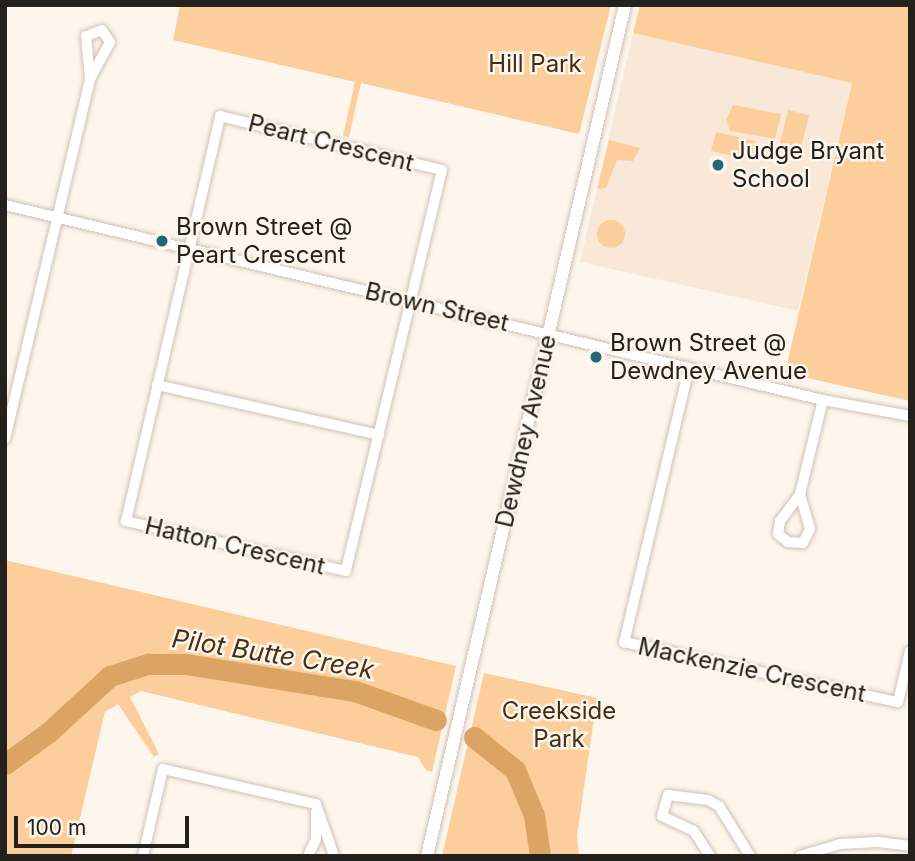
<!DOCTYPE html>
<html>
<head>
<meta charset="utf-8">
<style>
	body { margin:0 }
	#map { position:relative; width:915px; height:861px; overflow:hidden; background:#fef6ec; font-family:Inter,sans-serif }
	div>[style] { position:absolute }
	.built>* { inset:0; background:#f9e8d7 }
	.green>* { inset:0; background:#fbce9c }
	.round { border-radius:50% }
	.stream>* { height:3.5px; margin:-1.75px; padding:0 1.75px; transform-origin:1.75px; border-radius:1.75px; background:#daa465 }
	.river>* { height:21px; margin:-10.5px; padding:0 10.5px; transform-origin:10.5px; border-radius:10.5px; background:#daa465 }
	.roads { filter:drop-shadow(0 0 2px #cdc2b7) drop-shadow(0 0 2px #cdc2b7) }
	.street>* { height:10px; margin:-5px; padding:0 5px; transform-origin:5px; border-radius:5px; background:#fff }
	.secondary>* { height:12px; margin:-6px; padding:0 6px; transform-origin:6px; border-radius:6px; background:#fff }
	.dots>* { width:19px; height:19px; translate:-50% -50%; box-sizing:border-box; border:4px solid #fef6ec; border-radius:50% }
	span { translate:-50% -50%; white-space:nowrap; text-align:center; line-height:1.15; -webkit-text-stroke:5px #fef6ec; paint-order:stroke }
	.park-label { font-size:24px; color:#442d12 }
	.street-label { font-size:24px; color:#24201b }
	.poi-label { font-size:24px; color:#24201b }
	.left { translate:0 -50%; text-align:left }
	.water-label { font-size:26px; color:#473014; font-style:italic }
	.frame { position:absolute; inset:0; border:7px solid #24201b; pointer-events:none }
	.scale { position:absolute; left:14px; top:816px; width:175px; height:32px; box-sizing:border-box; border:4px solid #24201b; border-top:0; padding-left:9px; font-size:21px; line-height:24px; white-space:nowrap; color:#24201b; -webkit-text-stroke:5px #fef6ec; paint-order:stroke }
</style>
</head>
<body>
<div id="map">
	<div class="built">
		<i style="clip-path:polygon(633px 33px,852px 83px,798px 311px,580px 262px)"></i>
	</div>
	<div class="green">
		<i style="clip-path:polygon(180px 5px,611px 5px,579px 134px,361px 83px,349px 137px,343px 136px,355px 82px,173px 40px)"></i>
		<i style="clip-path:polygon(640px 5px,910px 5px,910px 401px,785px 373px,852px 83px,633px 33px)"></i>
		<i style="clip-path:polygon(733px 105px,781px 114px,775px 139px,730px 131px,726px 120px)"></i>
		<i style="clip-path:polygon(788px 110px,809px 115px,800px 152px,779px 147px)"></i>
		<i style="clip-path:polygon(716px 132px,756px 141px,752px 160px,711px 151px)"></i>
		<i style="clip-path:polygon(609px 140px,640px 148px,633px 161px,617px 160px,606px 188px,597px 189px)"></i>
		<i class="round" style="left:597px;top:220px;width:28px;height:28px"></i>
		<i style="clip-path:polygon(5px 560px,456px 666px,432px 772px,426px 770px,418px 757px,141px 691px,130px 697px,159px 754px,154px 757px,118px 704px,105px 712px,71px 856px,5px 856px)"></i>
		<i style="clip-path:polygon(484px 673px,597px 698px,577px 836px,579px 856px,442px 856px)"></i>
	</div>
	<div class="stream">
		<i style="left:103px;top:682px;width:9px;rotate:21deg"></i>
	</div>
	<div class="river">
		<i style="left:474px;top:737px;width:53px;rotate:38.8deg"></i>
		<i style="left:515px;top:770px;width:49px;rotate:67.1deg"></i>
		<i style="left:534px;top:815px;width:41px;rotate:81.7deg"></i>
		<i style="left:5px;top:764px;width:54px;rotate:-36deg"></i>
		<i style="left:49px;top:732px;width:83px;rotate:-42.6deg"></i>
		<i style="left:110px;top:676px;width:40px;rotate:-18deg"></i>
		<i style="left:148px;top:664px;width:38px"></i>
		<i style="left:186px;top:664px;width:171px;rotate:9.1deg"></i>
		<i style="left:355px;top:691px;width:86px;rotate:19.7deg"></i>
	</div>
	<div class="roads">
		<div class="street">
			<i style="left:220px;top:116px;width:228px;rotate:13.7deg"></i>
			<i style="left:442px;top:170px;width:412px;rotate:103.5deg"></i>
			<i style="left:346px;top:571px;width:226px;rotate:-167.2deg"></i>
			<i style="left:126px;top:521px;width:416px;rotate:-76.9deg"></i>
			<i style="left:5px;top:205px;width:841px;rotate:13.41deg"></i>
			<i style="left:823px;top:400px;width:88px;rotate:10.4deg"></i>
			<i style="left:689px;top:368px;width:282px;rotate:103.3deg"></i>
			<i style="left:624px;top:642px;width:280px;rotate:12.4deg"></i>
			<i style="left:898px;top:702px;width:52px;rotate:-76.8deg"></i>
			<i style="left:157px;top:385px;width:228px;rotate:12.7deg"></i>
			<i style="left:5px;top:439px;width:370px;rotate:-76.7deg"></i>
			<i style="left:90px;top:79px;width:42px;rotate:-61.6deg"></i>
			<i style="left:110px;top:42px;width:14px;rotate:-124deg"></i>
			<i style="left:102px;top:30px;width:17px;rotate:159deg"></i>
			<i style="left:86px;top:36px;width:43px;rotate:84.7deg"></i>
			<i style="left:800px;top:494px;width:36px;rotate:74deg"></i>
			<i style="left:810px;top:529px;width:16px;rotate:117deg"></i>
			<i style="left:803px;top:543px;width:15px;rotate:-176deg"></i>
			<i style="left:788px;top:542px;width:13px;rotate:-141deg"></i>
			<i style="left:778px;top:534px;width:13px;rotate:-81deg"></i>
			<i style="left:780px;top:521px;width:34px;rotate:-53deg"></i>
			<i style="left:800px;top:494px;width:97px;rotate:-76.3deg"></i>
			<i style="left:316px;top:804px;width:55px;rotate:70.9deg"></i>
			<i style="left:143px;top:856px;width:89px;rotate:-77.1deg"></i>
			<i style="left:163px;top:769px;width:157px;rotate:12.9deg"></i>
			<i style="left:308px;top:856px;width:19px;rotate:-65deg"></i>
			<i style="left:316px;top:839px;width:27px;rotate:-90deg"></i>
			<i style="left:710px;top:856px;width:30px;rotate:-123deg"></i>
			<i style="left:694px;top:831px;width:35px;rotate:-155deg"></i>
			<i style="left:662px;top:816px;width:22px;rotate:-74deg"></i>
			<i style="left:668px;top:795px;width:40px;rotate:7.1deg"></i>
			<i style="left:708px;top:800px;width:13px;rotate:29deg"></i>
			<i style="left:719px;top:806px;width:59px;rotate:58.2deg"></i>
			<i style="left:800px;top:856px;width:42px;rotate:-16.7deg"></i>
			<i style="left:840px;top:844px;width:38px;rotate:-3deg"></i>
			<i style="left:878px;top:842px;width:32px;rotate:7deg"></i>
		</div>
		<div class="secondary">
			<i style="left:427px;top:856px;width:874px;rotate:-76.9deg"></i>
		</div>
	</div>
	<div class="dots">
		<i style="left:718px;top:165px;background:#226678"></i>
		<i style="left:162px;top:241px;background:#226678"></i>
		<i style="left:596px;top:357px;background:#226678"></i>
	</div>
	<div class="park-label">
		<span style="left:535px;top:64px">Hill Park</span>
		<span style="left:559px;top:725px">Creekside<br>Park</span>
	</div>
	<div class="street-label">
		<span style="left:331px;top:143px;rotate:14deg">Peart Crescent</span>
		<span style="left:437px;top:307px;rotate:13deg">Brown Street</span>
		<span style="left:526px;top:431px;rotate:-77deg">Dewdney Avenue</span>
		<span style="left:235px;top:546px;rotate:13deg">Hatton Crescent</span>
		<span style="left:752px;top:670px;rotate:12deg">Mackenzie Crescent</span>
	</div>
	<div class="poi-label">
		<span class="left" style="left:732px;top:165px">Judge Bryant<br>School</span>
		<span class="left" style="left:176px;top:241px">Brown Street @<br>Peart Crescent</span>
		<span class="left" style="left:610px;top:357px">Brown Street @<br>Dewdney Avenue</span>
	</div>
	<div class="water-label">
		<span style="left:273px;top:654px;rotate:9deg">Pilot Butte Creek</span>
	</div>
	<div class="frame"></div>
	<div class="scale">100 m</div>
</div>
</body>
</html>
